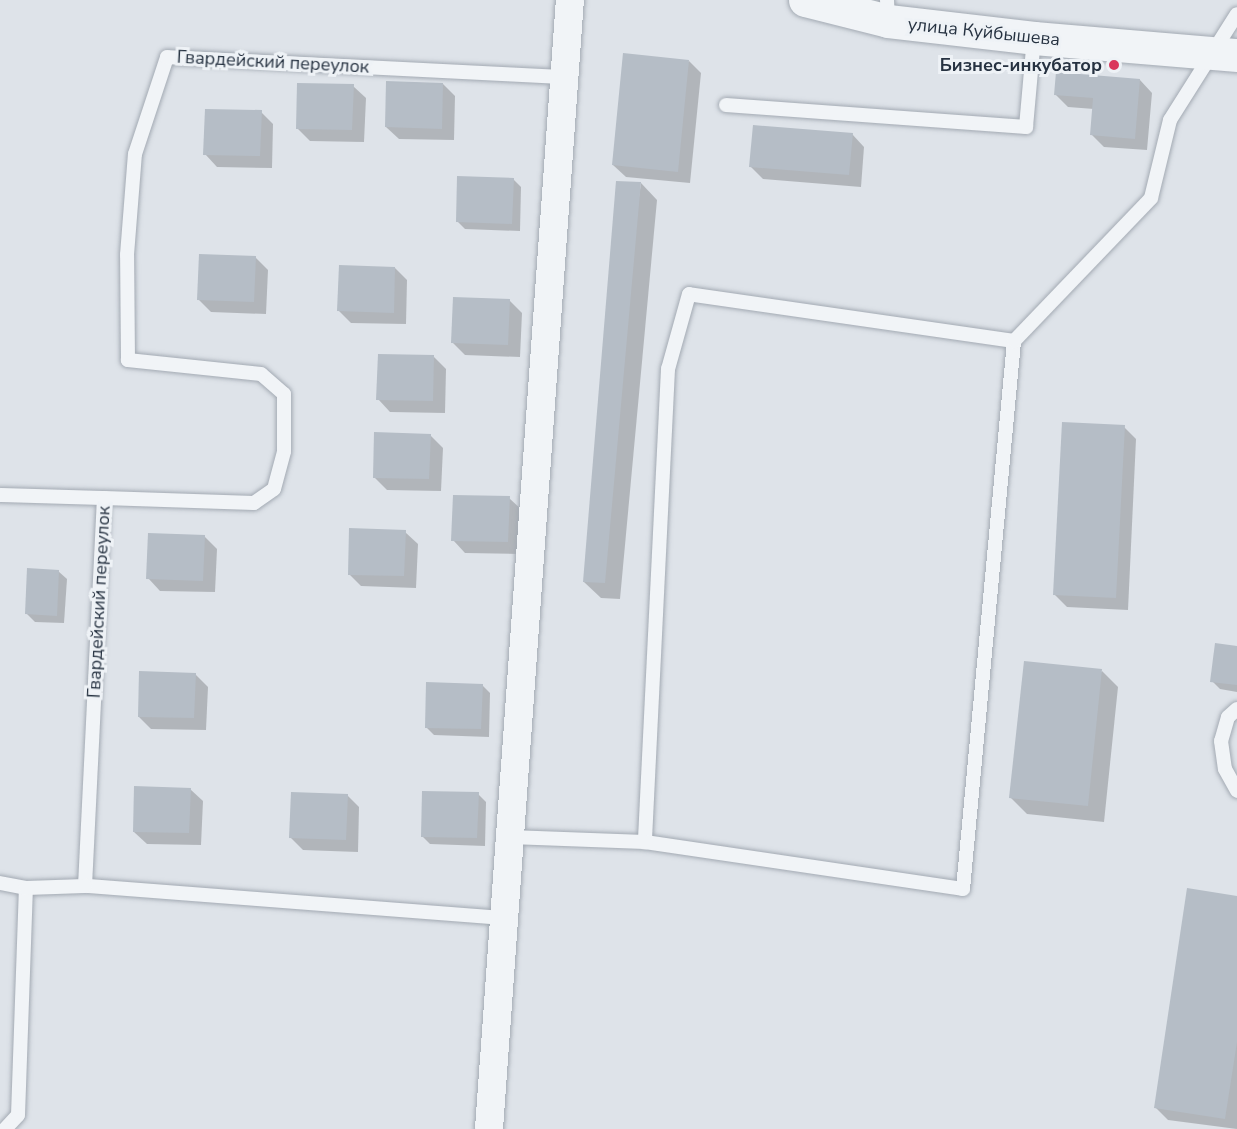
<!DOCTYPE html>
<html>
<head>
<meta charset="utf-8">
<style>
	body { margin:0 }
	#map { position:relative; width:1237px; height:1129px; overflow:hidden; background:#dee3e9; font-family:"Nunito Sans",sans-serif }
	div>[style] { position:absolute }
	.shadow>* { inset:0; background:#0003 }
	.building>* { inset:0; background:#b5bdc6 }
	.roads { filter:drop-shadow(0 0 2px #a3aab3) drop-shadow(0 0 2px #a3aab3) }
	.service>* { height:14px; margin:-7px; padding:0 7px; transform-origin:7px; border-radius:7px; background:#f1f4f7 }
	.minor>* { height:28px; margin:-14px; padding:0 14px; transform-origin:14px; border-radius:14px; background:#f1f4f7 }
	.tertiary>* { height:33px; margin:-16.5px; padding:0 16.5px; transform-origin:16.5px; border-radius:16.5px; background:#f1f4f7 }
	.dots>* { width:16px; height:16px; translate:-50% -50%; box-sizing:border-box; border:3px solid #eef2f6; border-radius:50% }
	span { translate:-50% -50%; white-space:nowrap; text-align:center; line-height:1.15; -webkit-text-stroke:6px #eef2f6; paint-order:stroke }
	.street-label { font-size:18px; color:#263241 }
	.poi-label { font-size:18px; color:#263241; font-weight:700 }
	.right { translate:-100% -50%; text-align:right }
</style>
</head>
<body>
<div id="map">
	<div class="shadow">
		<i style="clip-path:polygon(689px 61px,701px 73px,690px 183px,626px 177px,613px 165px)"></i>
		<i style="clip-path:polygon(1140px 80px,1152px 93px,1147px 150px,1104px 147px,1092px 135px,1094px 109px,1068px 107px,1055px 94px)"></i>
		<i style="clip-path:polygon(443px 84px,455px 96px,454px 140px,399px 139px,386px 127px)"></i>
		<i style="clip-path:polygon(353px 86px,366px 98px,364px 142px,310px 141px,297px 128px)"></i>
		<i style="clip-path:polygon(261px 112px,273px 124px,272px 168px,217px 167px,205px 154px)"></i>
		<i style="clip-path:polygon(852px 134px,864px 147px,861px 187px,763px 179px,751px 167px)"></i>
		<i style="clip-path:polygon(513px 179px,521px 187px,520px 231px,465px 229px,457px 221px)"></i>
		<i style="clip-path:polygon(641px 183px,657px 200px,620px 599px,601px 598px,584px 582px)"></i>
		<i style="clip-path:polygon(255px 257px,268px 270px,266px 314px,211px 312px,199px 300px)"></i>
		<i style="clip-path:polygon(395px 268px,407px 280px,406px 324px,351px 323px,339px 311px)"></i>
		<i style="clip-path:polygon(509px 300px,522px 313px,520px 357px,465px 355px,453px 343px)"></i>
		<i style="clip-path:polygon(434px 357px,446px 369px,445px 413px,390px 412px,378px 399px)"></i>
		<i style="clip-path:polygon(1124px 427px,1136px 439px,1128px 610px,1067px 607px,1055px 595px)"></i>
		<i style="clip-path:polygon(430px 435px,443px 448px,441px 491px,387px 490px,374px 477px)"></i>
		<i style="clip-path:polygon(509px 498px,522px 510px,520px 554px,465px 553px,453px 540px)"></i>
		<i style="clip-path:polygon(405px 532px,418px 544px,416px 588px,361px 586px,349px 574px)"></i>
		<i style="clip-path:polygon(204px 536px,217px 549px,215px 592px,160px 591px,148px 578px)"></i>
		<i style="clip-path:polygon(58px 571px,67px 579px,64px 623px,35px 622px,26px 613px)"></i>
		<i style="clip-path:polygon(1237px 648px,1237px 692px,1220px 689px,1212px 681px)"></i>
		<i style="clip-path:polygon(1102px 671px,1118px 687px,1104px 822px,1027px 814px,1011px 798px)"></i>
		<i style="clip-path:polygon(195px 674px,208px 687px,206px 730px,151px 729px,139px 717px)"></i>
		<i style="clip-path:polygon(482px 685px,490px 693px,489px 737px,434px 735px,426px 727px)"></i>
		<i style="clip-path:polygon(190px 789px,203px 801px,201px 845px,147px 844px,134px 832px)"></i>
		<i style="clip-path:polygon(478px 794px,486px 802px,485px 846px,430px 844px,422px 836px)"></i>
		<i style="clip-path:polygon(347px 795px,359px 807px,358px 852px,303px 850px,291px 838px)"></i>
		<i style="clip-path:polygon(1237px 897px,1237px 1129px,1168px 1120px,1155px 1107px)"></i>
	</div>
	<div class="building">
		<i style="clip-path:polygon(623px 53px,689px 60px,678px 172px,612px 165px)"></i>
		<i style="clip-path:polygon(1056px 72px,1140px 79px,1135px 139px,1090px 135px,1093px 98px,1054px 95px)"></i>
		<i style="clip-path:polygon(386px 81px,443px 83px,442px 129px,385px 127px)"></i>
		<i style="clip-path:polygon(297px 83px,354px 84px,352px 130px,296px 129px)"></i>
		<i style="clip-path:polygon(205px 109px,262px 110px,260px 156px,203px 155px)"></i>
		<i style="clip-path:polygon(753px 125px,853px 133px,849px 175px,749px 167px)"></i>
		<i style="clip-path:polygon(457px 176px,514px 178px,512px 224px,456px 222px)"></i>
		<i style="clip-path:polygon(616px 181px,641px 182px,605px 583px,583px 582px)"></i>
		<i style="clip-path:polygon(199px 254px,256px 256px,254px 302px,197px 300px)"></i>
		<i style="clip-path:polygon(339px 265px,395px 267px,394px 313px,337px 311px)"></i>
		<i style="clip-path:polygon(453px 297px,510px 299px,508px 345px,451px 343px)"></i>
		<i style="clip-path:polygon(378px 354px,434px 355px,433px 401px,376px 400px)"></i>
		<i style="clip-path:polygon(1062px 422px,1125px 425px,1116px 598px,1053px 595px)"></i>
		<i style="clip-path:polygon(374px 432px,431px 434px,429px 479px,373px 478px)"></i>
		<i style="clip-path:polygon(453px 495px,510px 496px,508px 542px,451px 541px)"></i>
		<i style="clip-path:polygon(349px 528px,406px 530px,404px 576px,348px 575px)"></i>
		<i style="clip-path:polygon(148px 533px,205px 535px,203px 581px,146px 579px)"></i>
		<i style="clip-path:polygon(27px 568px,59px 570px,57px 616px,25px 614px)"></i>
		<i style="clip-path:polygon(1215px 643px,1237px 646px,1237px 685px,1210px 682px)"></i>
		<i style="clip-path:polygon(1024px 661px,1102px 669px,1088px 806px,1009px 798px)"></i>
		<i style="clip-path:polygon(139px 671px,196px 673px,194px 718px,138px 717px)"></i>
		<i style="clip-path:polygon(426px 682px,483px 684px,481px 729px,425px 728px)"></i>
		<i style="clip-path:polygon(134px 786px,191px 788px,189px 833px,133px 832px)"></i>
		<i style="clip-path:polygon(422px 791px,479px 792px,477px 838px,421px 837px)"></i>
		<i style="clip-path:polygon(291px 792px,348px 794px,346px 840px,289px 838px)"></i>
		<i style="clip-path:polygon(1187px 888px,1237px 896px,1237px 1042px,1225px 1119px,1154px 1108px)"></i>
	</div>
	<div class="roads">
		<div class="service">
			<i style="left:887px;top:0;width:21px;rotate:87deg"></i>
			<i style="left:726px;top:105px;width:301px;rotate:4.2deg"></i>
			<i style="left:1026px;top:127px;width:89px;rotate:-84.9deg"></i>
			<i style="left:1014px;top:341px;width:328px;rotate:-171.8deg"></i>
			<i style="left:689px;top:294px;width:78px;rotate:105.6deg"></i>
			<i style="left:668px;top:369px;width:474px;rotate:92.8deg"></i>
			<i style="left:645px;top:842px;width:321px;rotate:8.4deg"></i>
			<i style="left:963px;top:889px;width:550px;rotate:-84.68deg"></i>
			<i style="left:1014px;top:341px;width:198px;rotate:-46.2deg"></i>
			<i style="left:1151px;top:198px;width:80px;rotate:-76.3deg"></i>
			<i style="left:1170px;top:120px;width:125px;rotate:-57.7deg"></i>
			<i style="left:0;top:495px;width:104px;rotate:1.7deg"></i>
			<i style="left:1237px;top:709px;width:12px;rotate:138deg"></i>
			<i style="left:1228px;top:717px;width:25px;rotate:106deg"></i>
			<i style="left:1221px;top:741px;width:28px;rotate:82deg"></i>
			<i style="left:1225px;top:769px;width:25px;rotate:61deg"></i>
			<i style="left:510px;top:837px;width:135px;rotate:2.1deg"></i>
			<i style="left:0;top:883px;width:26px;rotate:11deg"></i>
			<i style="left:504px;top:918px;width:420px;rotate:-175.6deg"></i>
			<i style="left:85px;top:886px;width:388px;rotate:-87.2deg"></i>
			<i style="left:104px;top:498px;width:150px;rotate:1.9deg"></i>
			<i style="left:254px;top:503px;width:24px;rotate:-35deg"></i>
			<i style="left:274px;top:489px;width:39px;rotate:-75deg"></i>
			<i style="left:284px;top:451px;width:57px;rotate:-90deg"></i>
			<i style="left:284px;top:394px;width:30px;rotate:-139deg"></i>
			<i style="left:261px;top:374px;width:134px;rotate:-174deg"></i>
			<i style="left:128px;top:360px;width:105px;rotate:-90.5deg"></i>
			<i style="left:127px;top:255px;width:101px;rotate:-85.5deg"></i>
			<i style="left:135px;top:154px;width:102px;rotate:-71.7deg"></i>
			<i style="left:167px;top:57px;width:398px;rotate:2.9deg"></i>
			<i style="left:5px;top:1129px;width:19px;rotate:-47deg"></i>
			<i style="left:18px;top:1115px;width:227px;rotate:-88deg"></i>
			<i style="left:26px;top:888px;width:59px;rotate:-1.9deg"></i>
		</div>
		<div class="minor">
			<i style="left:489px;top:1129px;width:1132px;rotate:-85.9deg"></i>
		</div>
		<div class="tertiary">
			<i style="left:805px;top:0;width:86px;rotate:14.2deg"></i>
			<i style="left:888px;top:21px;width:147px;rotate:6.6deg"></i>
			<i style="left:1034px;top:38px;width:204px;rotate:4.8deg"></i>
		</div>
	</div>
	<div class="dots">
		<i style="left:1114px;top:65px;background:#da375c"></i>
	</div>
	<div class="street-label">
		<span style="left:984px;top:32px;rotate:6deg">улица Куйбышева</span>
		<span style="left:273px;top:62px;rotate:3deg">Гвардейский переулок</span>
		<span style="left:99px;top:602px;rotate:-87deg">Гвардейский переулок</span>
	</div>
	<div class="poi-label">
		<span class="right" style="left:1102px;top:65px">Бизнес-инкубатор</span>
	</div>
</div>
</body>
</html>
